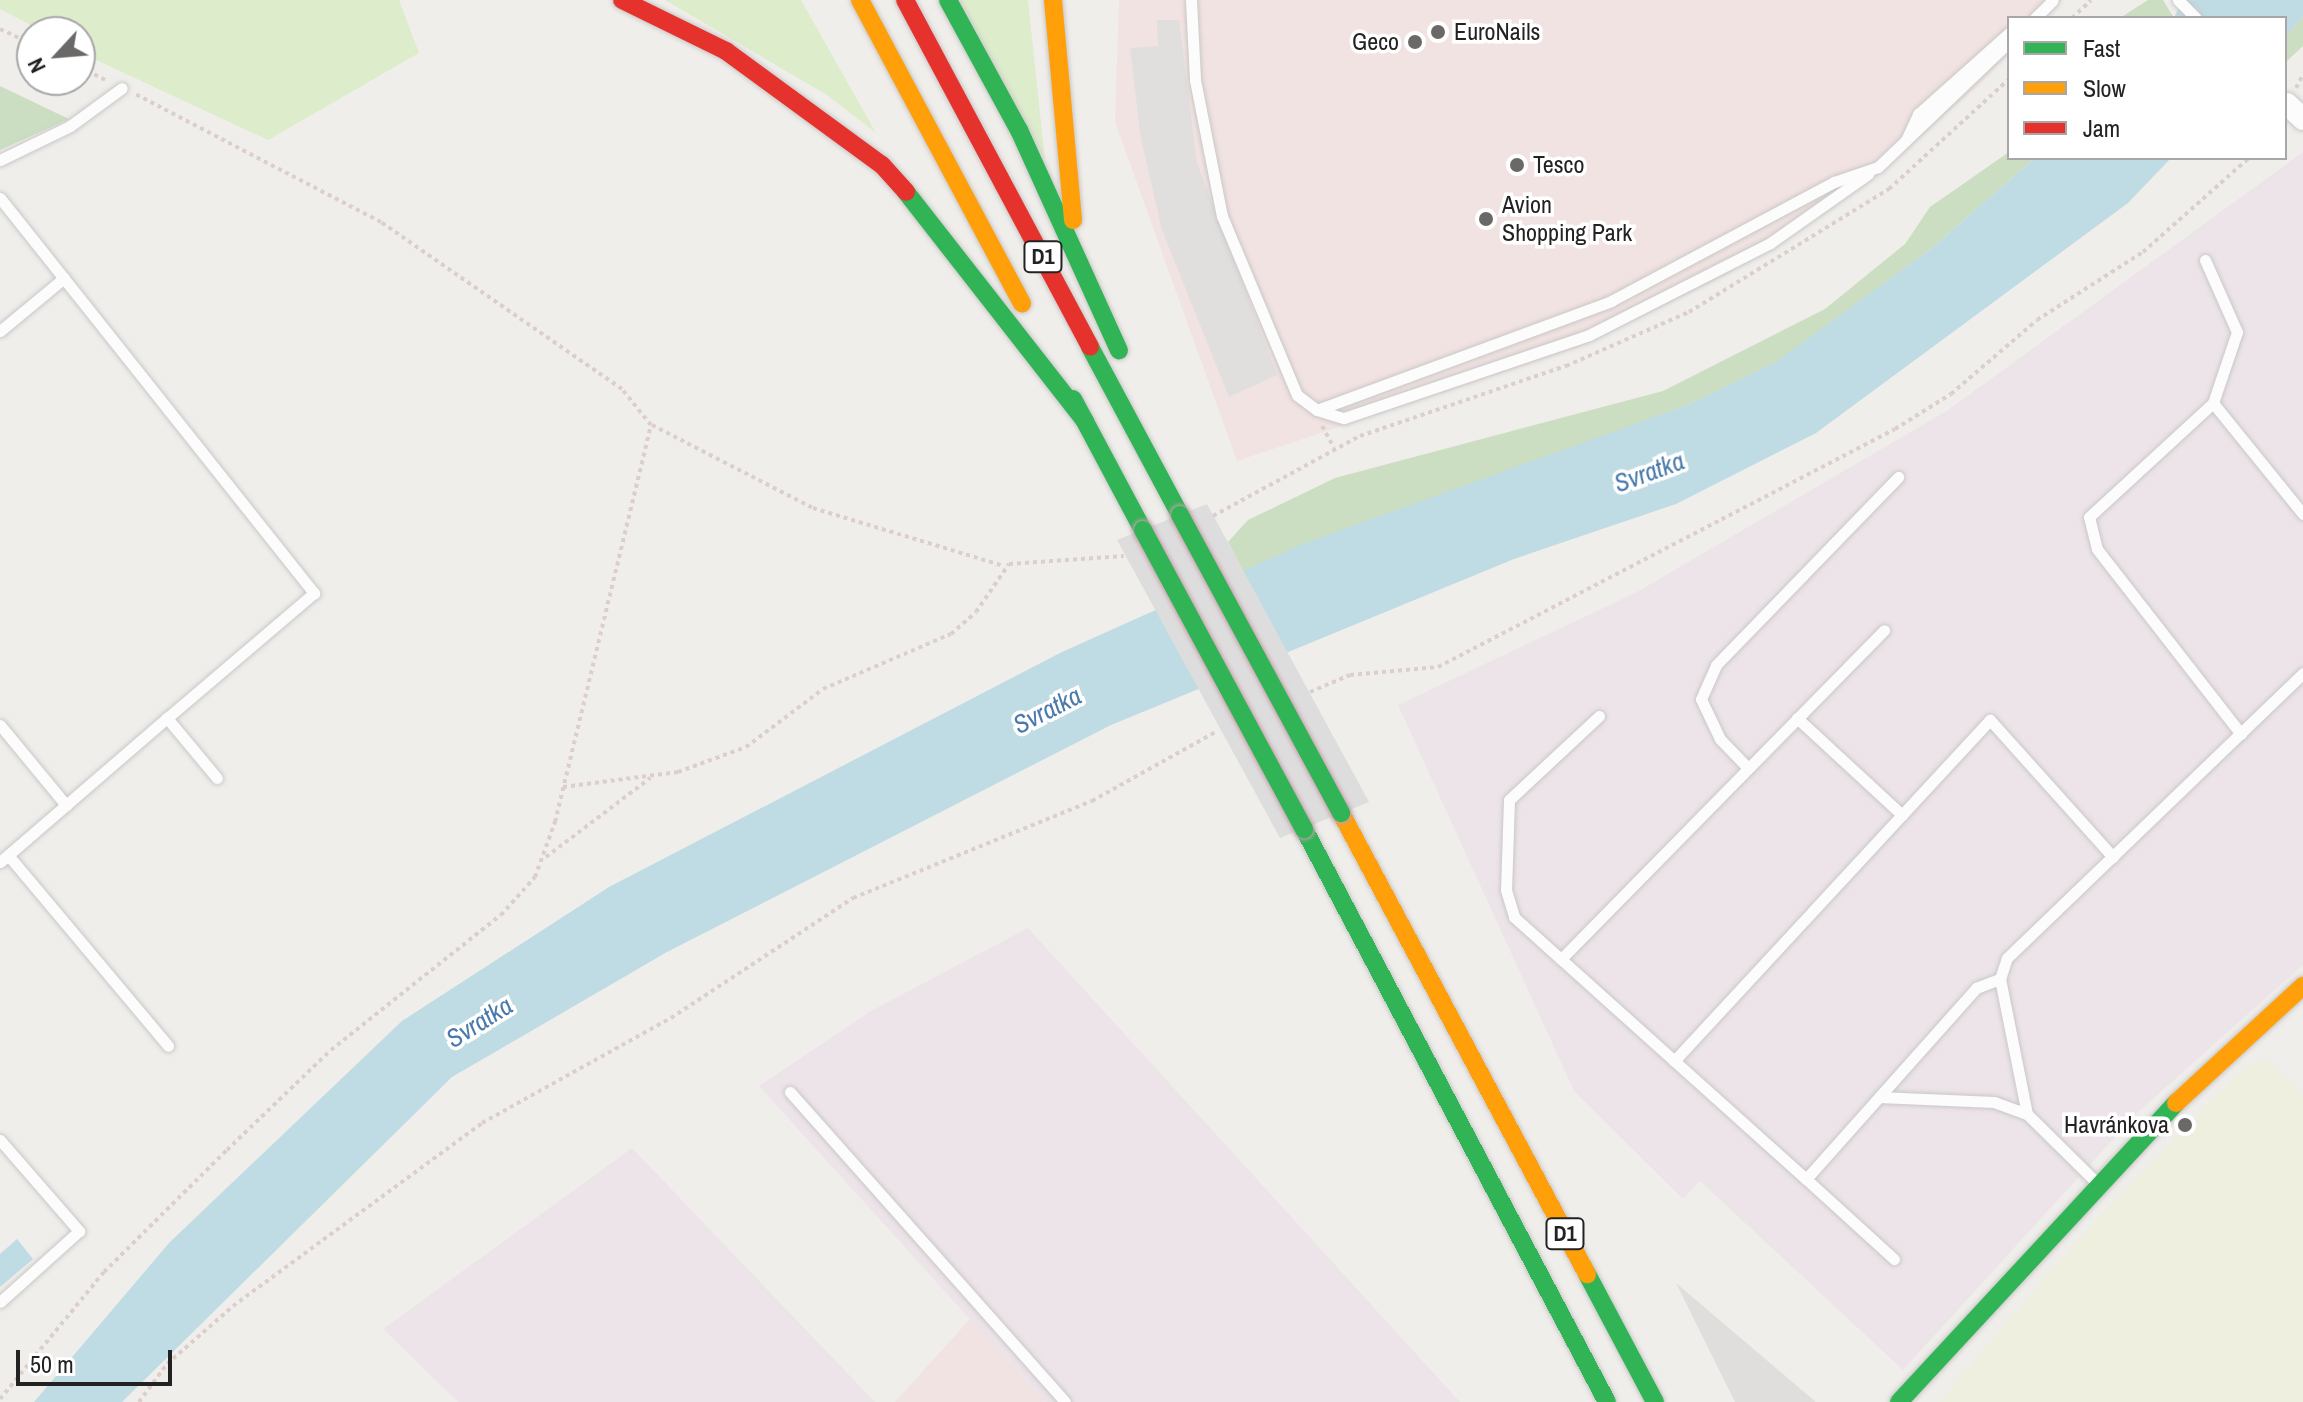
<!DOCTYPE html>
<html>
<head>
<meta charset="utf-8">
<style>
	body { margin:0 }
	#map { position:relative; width:2303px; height:1402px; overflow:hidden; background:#f0eeeb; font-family:"Archivo Narrow",sans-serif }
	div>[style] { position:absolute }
	.residential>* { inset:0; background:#dfdedc }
	.commercial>* { inset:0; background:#f1e3e1 }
	.industrial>* { inset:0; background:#ede4e9 }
	.farmland>* { inset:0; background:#efefdf }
	.grass>* { inset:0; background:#ddeccb }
	.forest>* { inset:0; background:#cbdec1 }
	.parking>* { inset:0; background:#e0dfde }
	.water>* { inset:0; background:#bfdbe3 }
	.pier>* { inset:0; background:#dedddd }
	.path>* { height:4px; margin-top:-2px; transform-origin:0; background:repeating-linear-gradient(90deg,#dccecd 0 4px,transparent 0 8px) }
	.roads { filter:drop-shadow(0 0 2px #c9c8c7) drop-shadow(0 0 2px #c9c8c7) }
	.lane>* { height:11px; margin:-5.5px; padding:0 5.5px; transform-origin:5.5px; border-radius:5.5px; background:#fdfcfc }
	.street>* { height:22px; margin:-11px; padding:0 11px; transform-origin:11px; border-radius:11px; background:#fdfcfc }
	.fast>* { height:18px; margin:-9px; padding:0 9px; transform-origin:9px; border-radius:9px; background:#30b455 }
	.slow>* { height:18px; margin:-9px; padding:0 9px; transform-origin:9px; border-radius:9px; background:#ff9f0a }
	.jam>* { height:18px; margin:-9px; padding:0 9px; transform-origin:9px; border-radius:9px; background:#e5322d }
	.bridges { filter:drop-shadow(0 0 2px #c5a2ac) drop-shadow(0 0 2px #c5a2ac) }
	.fast-bridge>* { height:18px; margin:-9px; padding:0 9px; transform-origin:9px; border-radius:9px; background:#30b455 }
	.dots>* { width:22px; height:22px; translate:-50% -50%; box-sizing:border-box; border:4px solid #fff; border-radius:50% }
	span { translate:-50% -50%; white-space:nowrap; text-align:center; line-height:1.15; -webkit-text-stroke:7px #fff; paint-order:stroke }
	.shield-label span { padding:2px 6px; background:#fff; border:2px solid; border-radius:6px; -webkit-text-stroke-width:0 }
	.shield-label { font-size:22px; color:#222; font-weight:700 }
	.poi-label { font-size:24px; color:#222 }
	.left { translate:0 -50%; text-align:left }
	.right { translate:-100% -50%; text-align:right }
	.water-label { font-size:26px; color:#4a7aab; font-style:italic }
	.legend { position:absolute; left:2007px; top:16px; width:280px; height:144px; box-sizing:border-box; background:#fff; border:2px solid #a7a7a7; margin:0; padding:10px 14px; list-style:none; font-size:24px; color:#222 }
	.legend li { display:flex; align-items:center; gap:16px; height:40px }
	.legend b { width:40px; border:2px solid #a7a7a7 }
	.north { position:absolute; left:16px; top:16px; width:80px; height:80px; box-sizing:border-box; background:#fff; border:2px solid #a7a7a7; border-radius:50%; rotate:244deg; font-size:22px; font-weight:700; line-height:32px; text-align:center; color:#222 }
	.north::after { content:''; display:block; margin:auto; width:28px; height:36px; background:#6a6968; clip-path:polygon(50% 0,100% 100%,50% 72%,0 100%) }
	.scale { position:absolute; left:16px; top:1350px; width:156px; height:36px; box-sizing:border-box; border:4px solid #222; border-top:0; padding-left:10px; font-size:24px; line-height:28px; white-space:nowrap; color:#222; -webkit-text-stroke:6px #fff; paint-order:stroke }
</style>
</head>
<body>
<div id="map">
	<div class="residential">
		<i style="clip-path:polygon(1676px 1283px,1816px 1402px,1735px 1402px)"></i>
	</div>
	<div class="commercial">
		<i style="clip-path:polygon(1119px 0,2062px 0,2044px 18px,2009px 18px,2009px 54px,1975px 88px,1877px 176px,1725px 276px,1579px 347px,1237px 461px,1115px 122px)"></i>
		<i style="clip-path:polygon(970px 1319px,1045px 1402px,895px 1402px)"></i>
	</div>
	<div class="industrial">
		<i style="clip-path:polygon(2303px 152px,2303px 965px,2137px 1113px,1903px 1370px,1700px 1181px,1683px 1199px,1574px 1091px,1398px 705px,1637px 592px,1948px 410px)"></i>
		<i style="clip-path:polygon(1028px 928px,1460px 1402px,1045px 1402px,759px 1086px,869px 1012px)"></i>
		<i style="clip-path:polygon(632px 1148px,875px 1402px,458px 1402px,383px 1329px)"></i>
	</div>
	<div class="farmland">
		<i style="clip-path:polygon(2266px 1060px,2303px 1096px,2303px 1402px,1939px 1402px,2069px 1250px,2212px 1099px,2248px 1065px)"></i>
	</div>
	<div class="grass">
		<i style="clip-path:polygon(0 0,399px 0,419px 53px,268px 140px,94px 59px,80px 52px,80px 32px,44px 32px,0 9px)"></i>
		<i style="clip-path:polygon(665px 0,801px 0,876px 133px,827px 95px)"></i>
		<i style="clip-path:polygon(960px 0,1028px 0,1045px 160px)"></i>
	</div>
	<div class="forest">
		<i style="clip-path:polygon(2148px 0,2163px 0,2174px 18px,2120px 18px)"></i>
		<i style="clip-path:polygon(2303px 17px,2303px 46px,2285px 63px,2285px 37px)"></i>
		<i style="clip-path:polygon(0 86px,69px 119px,0 150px)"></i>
		<i style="clip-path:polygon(2009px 152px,2009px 158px,2035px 158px,1932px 248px,1777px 362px,1690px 404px,1243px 571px,1228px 542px,1248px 520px,1335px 478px,1663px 391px,1825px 309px,1905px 244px,1930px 207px)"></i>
	</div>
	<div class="parking">
		<i style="clip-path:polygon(1157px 20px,1179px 20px,1197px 163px,1277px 375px,1229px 397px,1162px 230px,1141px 139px,1130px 48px,1158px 46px)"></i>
	</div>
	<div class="water">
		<i style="clip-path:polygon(2182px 0,2303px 0,2303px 17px,2285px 37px,2285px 18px,2174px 18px)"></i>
		<i style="clip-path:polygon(2035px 158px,2171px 158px,2128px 203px,1816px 433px,1676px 504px,1514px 559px,1111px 725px,667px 952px,452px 1077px,122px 1402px,34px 1402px,169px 1243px,402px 1021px,609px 887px,1062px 652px,1305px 543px,1690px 404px,1776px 362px,1932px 248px)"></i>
		<i style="clip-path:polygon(17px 1239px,33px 1259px,0 1287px,0 1254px)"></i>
	</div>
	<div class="pier">
		<i style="clip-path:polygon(1207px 504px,1369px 802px,1280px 838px,1117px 540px)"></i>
	</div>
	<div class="path">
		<i style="left:2072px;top:18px;width:26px;rotate:-43deg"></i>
		<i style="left:0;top:29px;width:35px;rotate:25deg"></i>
		<i style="left:80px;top:67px;width:29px;rotate:27deg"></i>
		<i style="left:2296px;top:88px;width:15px;rotate:-62deg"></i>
		<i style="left:652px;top:425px;width:181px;rotate:27.3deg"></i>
		<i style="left:813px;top:508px;width:200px;rotate:16.9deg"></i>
		<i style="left:1322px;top:426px;width:25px;rotate:61deg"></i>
		<i style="left:1213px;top:516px;width:167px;rotate:-28.6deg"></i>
		<i style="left:1360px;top:436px;width:218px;rotate:-18.8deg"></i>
		<i style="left:1566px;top:366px;width:134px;rotate:-23.7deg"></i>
		<i style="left:1689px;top:312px;width:235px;rotate:-31.6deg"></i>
		<i style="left:1889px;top:189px;width:163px;rotate:-42.5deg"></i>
		<i style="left:1310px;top:692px;width:43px;rotate:-23deg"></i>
		<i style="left:1350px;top:675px;width:88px;rotate:-5.2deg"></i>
		<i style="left:1438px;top:667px;width:515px;rotate:-27.51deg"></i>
		<i style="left:1895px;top:429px;width:66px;rotate:-32deg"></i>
		<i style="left:1951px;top:394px;width:113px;rotate:-40.7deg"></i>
		<i style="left:2037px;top:320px;width:126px;rotate:-32.7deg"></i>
		<i style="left:2143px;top:252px;width:142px;rotate:-41.6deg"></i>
		<i style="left:563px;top:787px;width:116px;rotate:-7.4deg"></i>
		<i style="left:678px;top:772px;width:72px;rotate:-20.2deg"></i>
		<i style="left:746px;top:747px;width:96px;rotate:-37deg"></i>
		<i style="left:823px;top:689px;width:139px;rotate:-23.3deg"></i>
		<i style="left:951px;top:634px;width:33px;rotate:-41deg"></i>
		<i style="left:976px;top:612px;width:58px;rotate:-55.5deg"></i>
		<i style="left:1009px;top:564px;width:115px;rotate:-4deg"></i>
		<i style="left:546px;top:857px;width:131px;rotate:-37.2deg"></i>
		<i style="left:0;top:1399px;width:164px;rotate:-50.7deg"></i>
		<i style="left:104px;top:1272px;width:173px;rotate:-44.8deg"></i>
		<i style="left:227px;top:1150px;width:144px;rotate:-43.9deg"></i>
		<i style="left:331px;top:1050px;width:217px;rotate:-38.5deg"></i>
		<i style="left:501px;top:915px;width:51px;rotate:-48.2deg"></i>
		<i style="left:535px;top:877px;width:59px;rotate:-70deg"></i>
		<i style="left:555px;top:822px;width:408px;rotate:-76.4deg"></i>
		<i style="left:651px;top:425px;width:46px;rotate:-128.9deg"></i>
		<i style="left:622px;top:389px;width:293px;rotate:-145.3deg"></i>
		<i style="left:381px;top:222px;width:277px;rotate:-152.5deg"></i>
		<i style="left:139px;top:1402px;width:47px;rotate:-53.6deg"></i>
		<i style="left:167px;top:1364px;width:88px;rotate:-41.3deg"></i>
		<i style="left:233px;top:1306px;width:309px;rotate:-36.3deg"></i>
		<i style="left:482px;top:1123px;width:216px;rotate:-29.1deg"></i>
		<i style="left:671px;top:1018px;width:218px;rotate:-33.4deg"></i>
		<i style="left:853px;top:898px;width:258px;rotate:-22.1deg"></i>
		<i style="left:1092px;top:801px;width:143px;rotate:-29.2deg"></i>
	</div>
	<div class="roads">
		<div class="lane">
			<i style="left:1191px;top:0;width:80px;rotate:87.1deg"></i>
			<i style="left:1195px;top:80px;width:139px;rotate:78.8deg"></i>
			<i style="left:1222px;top:216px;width:194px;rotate:67.3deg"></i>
			<i style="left:1297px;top:395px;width:25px;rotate:37deg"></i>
			<i style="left:1317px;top:410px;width:314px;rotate:-20.3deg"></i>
			<i style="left:1611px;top:301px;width:253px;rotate:-28.1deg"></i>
			<i style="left:1834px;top:182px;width:46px;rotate:-18.8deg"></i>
			<i style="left:1878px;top:167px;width:181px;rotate:-43.7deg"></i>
			<i style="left:2178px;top:0;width:25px;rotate:45deg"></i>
			<i style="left:2035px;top:18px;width:25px;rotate:-45deg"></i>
			<i style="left:1906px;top:140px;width:29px;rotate:-65deg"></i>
			<i style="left:1918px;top:114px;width:122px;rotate:-41.7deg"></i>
			<i style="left:0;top:160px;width:78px;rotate:-25.9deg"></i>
			<i style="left:70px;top:126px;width:64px;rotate:-36.2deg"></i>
			<i style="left:0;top:198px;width:505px;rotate:51.52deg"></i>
			<i style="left:314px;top:593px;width:193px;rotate:139.6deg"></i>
			<i style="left:2205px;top:260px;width:79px;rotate:66deg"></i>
			<i style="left:2237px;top:332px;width:75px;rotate:108.7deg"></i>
			<i style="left:0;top:331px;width:83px;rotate:-39.6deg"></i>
			<i style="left:1317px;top:410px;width:28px;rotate:17deg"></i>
			<i style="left:1344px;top:418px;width:259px;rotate:-18.7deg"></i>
			<i style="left:1589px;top:335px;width:203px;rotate:-26.9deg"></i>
			<i style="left:1770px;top:243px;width:120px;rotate:-35.1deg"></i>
			<i style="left:1599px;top:716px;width:123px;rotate:137deg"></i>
			<i style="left:1509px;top:800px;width:90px;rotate:91.9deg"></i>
			<i style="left:1506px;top:890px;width:28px;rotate:73deg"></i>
			<i style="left:1514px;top:917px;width:392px;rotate:41.9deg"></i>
			<i style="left:1806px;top:1179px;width:256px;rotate:-48.3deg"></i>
			<i style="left:1976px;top:988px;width:26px;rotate:-21deg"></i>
			<i style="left:1797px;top:718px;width:143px;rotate:42.7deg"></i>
			<i style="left:0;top:725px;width:104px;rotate:50.5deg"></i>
			<i style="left:2241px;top:734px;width:234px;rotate:-127.9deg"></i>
			<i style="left:2097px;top:549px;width:33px;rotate:-104deg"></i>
			<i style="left:2089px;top:517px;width:168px;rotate:-42.6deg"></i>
			<i style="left:2213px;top:403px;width:143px;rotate:51deg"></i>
			<i style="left:1748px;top:768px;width:40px;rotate:-134deg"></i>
			<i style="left:1720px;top:739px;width:44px;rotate:-115.4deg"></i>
			<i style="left:1701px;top:699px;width:37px;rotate:-66deg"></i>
			<i style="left:1716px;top:665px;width:262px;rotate:-45.9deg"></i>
			<i style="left:8px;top:855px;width:249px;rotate:50deg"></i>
			<i style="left:0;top:862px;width:221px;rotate:-40.8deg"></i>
			<i style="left:167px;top:718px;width:78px;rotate:50.2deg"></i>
			<i style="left:1561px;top:959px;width:461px;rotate:-45.5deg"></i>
			<i style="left:1674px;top:1061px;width:465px;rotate:-47.2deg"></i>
			<i style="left:1990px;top:720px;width:184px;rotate:48.1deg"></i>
			<i style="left:790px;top:1092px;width:414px;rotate:48.4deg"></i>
			<i style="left:1879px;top:1097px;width:115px;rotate:2.5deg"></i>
			<i style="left:1994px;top:1102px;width:35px;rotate:20deg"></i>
			<i style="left:0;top:1140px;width:121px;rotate:49deg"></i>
			<i style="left:79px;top:1231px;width:106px;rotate:138.1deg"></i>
			<i style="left:1806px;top:1179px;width:119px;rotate:42.3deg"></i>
			<i style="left:2096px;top:1182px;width:97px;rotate:-135.4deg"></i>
			<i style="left:2027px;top:1114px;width:138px;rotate:-101.3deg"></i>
			<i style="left:2000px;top:979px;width:22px;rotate:-72deg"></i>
			<i style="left:2007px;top:958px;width:411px;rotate:-43.9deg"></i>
		</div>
		<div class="street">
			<i style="left:2287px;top:104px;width:22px;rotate:43deg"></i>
		</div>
		<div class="fast">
			<i style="left:948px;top:0;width:148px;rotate:61.4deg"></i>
			<i style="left:1019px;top:130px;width:242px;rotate:65.6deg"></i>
			<i style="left:906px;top:192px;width:291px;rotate:52deg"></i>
			<i style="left:1090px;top:347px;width:191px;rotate:61.8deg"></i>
			<i style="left:1073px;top:399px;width:149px;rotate:61.9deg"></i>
			<i style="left:1304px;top:829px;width:648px;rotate:62.13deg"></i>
			<i style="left:1587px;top:1274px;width:145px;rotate:62deg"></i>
			<i style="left:1899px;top:1402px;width:408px;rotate:-47.2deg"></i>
		</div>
		<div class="slow">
			<i style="left:860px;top:0;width:344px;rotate:61.9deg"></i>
			<i style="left:1053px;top:0;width:221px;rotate:84.8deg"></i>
			<i style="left:1341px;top:813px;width:523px;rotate:61.91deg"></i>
			<i style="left:2176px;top:1103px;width:173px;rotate:-42.7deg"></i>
		</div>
		<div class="jam">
			<i style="left:622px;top:0;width:116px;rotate:26.1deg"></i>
			<i style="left:726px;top:51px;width:193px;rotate:36.2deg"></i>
			<i style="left:882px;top:165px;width:36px;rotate:48deg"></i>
			<i style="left:905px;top:0;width:393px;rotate:61.9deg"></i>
		</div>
	</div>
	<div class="bridges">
		<div class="fast-bridge">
			<i style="left:1180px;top:515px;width:339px;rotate:61.6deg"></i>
			<i style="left:1143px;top:530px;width:340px;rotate:61.7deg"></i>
		</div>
	</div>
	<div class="dots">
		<i style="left:1438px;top:32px;background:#6a6968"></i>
		<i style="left:1415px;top:42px;background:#6a6968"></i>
		<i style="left:1517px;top:165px;background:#6a6968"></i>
		<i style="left:1486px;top:219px;background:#6a6968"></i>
		<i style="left:2185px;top:1125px;background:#6a6968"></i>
	</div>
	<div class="shield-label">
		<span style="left:1043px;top:257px">D1</span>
		<span style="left:1565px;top:1234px">D1</span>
	</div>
	<div class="poi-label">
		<span class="left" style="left:1454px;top:32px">EuroNails</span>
		<span class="right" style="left:1399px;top:42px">Geco</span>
		<span class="left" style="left:1533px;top:165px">Tesco</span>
		<span class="left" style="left:1502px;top:219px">Avion<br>Shopping Park</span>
		<span class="right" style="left:2169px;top:1125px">Havránkova</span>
	</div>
	<div class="water-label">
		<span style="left:1649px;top:472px;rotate:-20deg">Svratka</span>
		<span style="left:1047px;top:710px;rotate:-27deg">Svratka</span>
		<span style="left:479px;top:1022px;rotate:-32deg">Svratka</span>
	</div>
	<ul class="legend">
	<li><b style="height:10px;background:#30b455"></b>Fast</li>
	<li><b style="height:10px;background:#ff9f0a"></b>Slow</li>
	<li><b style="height:10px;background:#e5322d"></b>Jam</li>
	</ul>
	<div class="north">N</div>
	<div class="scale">50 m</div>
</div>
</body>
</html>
